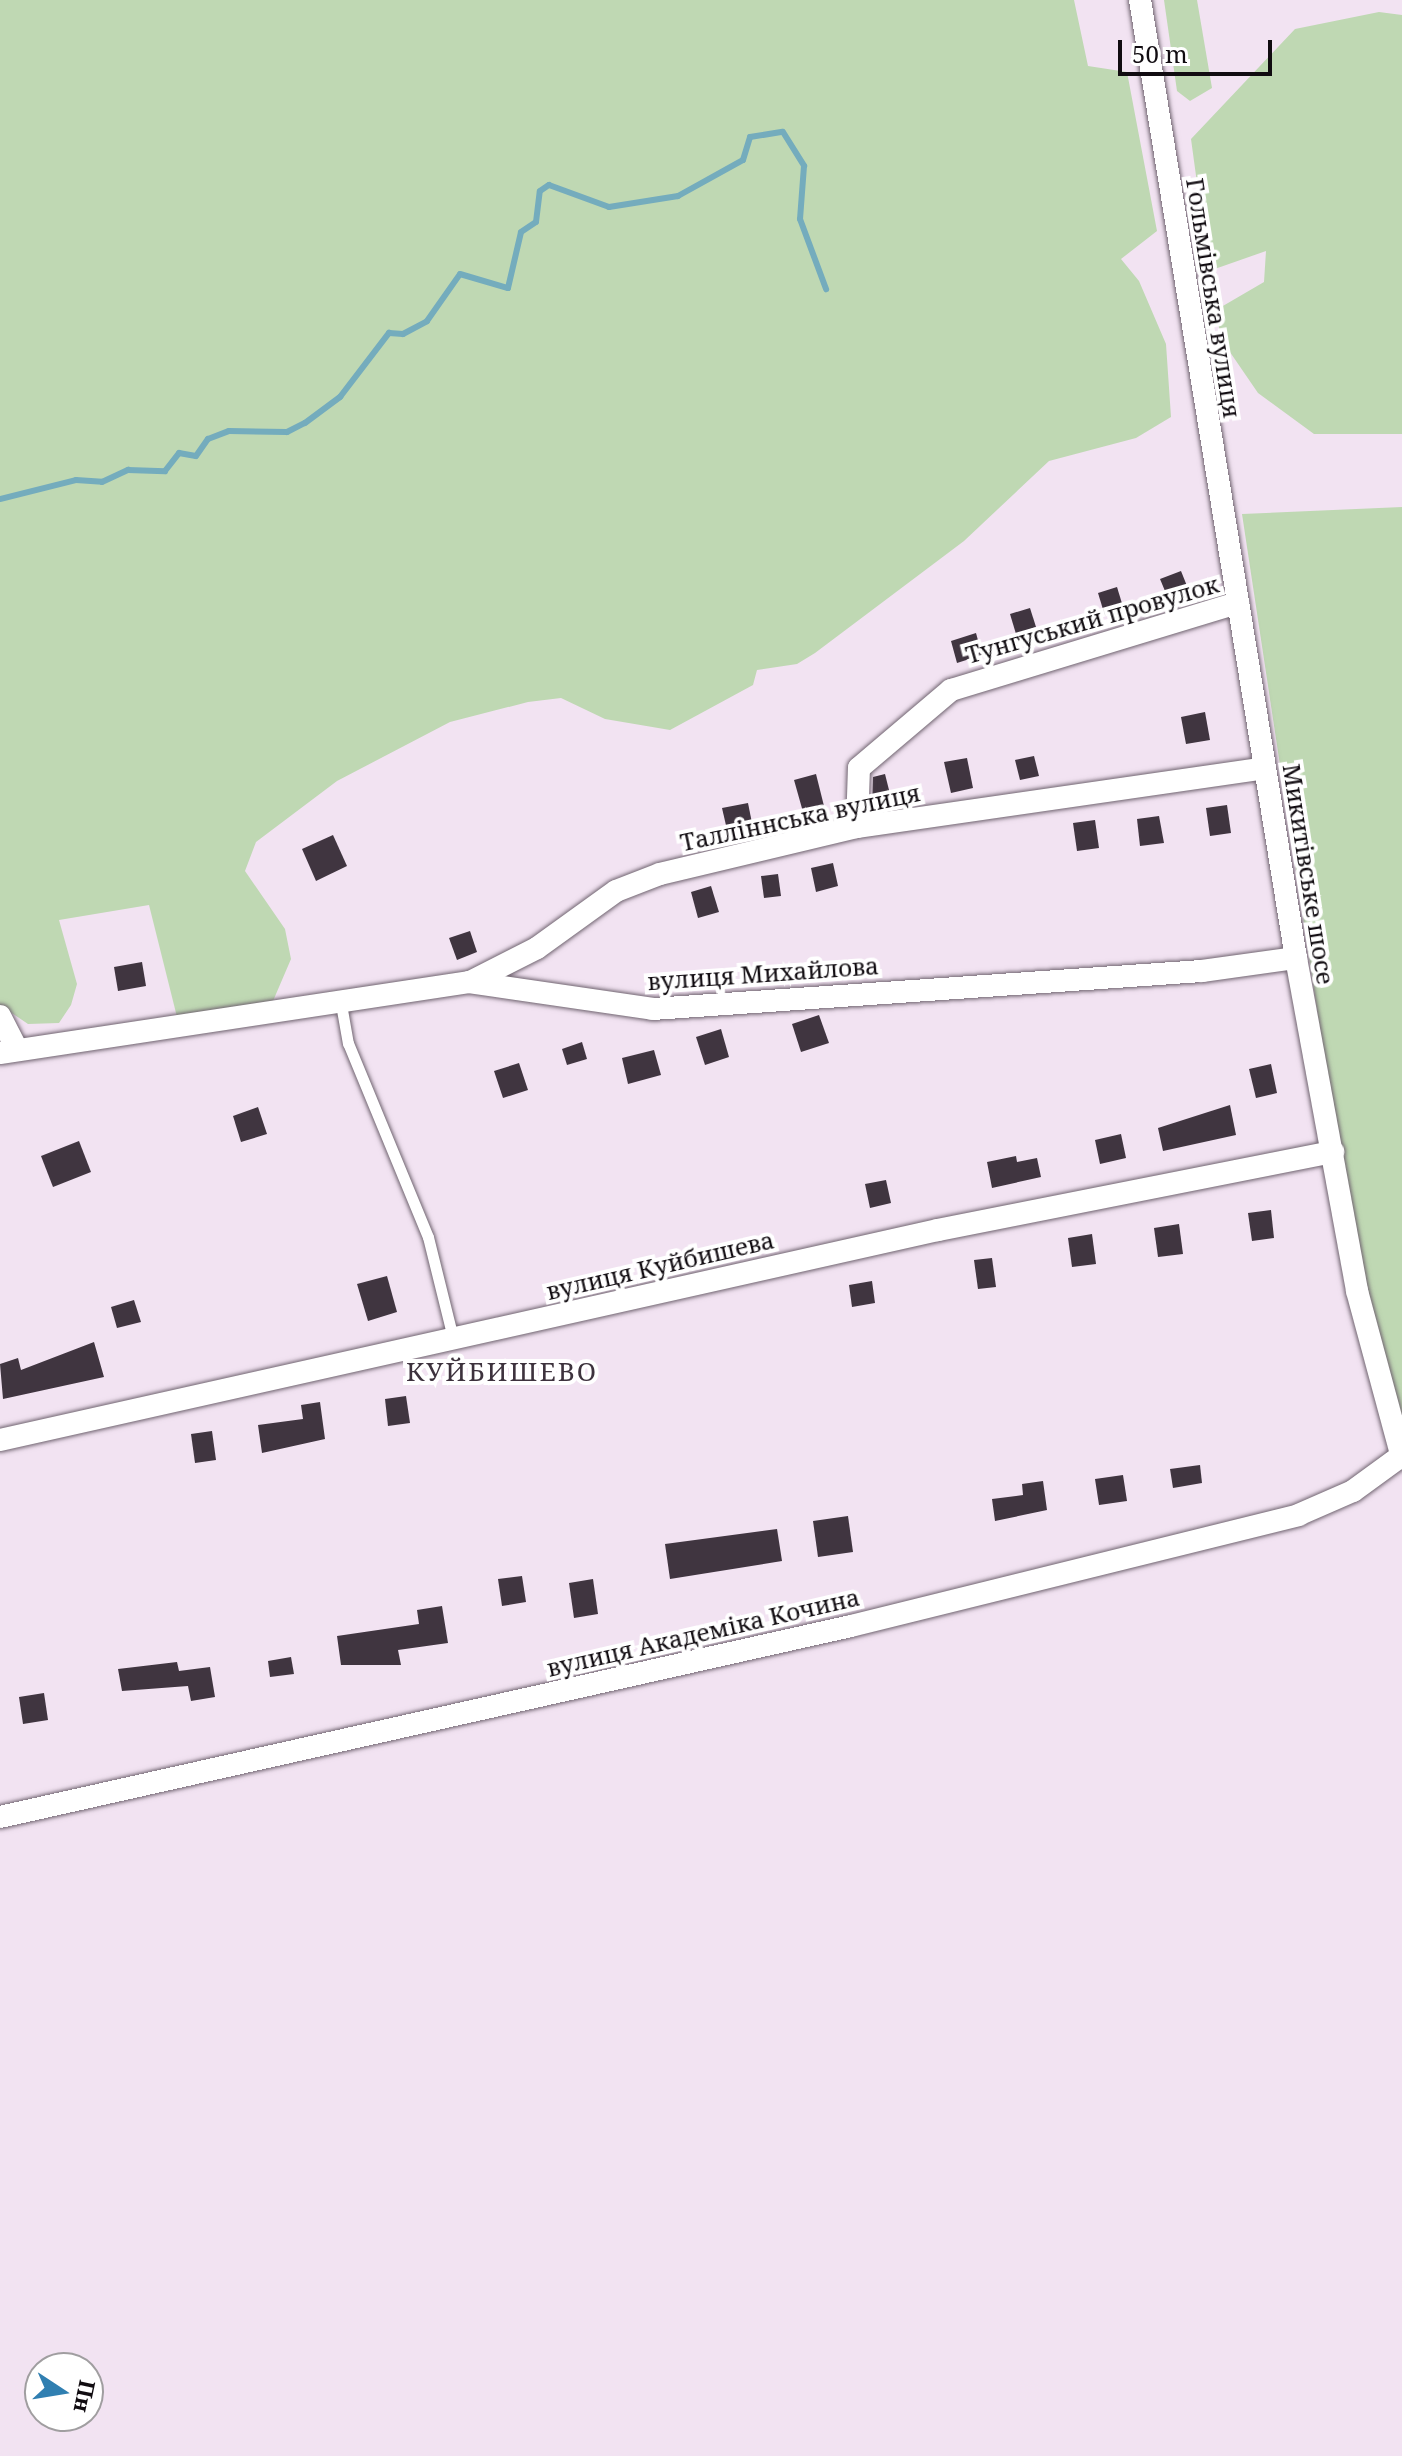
<!DOCTYPE html>
<html>
<head>
<meta charset="utf-8">
<style>
	body { margin:0 }
	#map { position:relative; width:1402px; height:2456px; overflow:hidden; background:#f2e3f2; font-family:"Noto Serif",serif }
	div>[style] { position:absolute }
	.green>* { inset:0; background:#bfd8b3 }
	.stream>* { height:6px; margin:-3px; padding:0 3px; transform-origin:3px; border-radius:3px; background:#74acbd }
	.building>* { inset:0; background:#403540 }
	.roads { filter:drop-shadow(0 0 2px #706470) drop-shadow(0 0 2px #706470) }
	.service>* { height:11px; margin:-5.5px; padding:0 5.5px; transform-origin:5.5px; border-radius:5.5px; background:#fff }
	.minor>* { height:22px; margin:-11px; padding:0 11px; transform-origin:11px; border-radius:11px; background:#fff }
	span { translate:-50% -50%; white-space:nowrap; text-align:center; line-height:1.15; -webkit-text-stroke:8px #fff; paint-order:stroke }
	.street-label { font-size:24px; color:#110c11 }
	.neighbourhood-label { font-size:26px; color:#3d323d; letter-spacing:2px }
	.north { position:absolute; left:24px; top:2352px; width:80px; height:80px; box-sizing:border-box; background:#fff; border:2px solid #a09ea0; border-radius:50%; rotate:102deg; font-size:22px; font-weight:700; line-height:32px; text-align:center; color:#110c11 }
	.north::after { content:''; display:block; margin:auto; width:28px; height:36px; background:#307fb1; clip-path:polygon(50% 0,100% 100%,50% 72%,0 100%) }
	.scale { position:absolute; left:1118px; top:40px; width:154px; height:36px; box-sizing:border-box; border:4px solid #110c11; border-top:0; padding-left:10px; font-size:24px; line-height:28px; white-space:nowrap; color:#110c11; -webkit-text-stroke:6px #fff; paint-order:stroke }
</style>
</head>
<body>
<div id="map">
	<div class="green">
		<i style="clip-path:polygon(0 0,1074px 0,1088px 66px,1127px 72px,1157px 231px,1121px 259px,1139px 281px,1166px 344px,1171px 417px,1136px 438px,1049px 461px,964px 541px,815px 653px,797px 664px,757px 670px,753px 685px,670px 730px,605px 719px,561px 698px,528px 702px,450px 722px,337px 781px,256px 842px,245px 871px,285px 929px,291px 959px,273px 1001px,177px 1017px,149px 905px,59px 920px,77px 984px,71px 1005px,59px 1023px,28px 1024px,0 1005px)"></i>
		<i style="clip-path:polygon(1164px 0,1197px 0,1212px 88px,1190px 101px,1177px 91px)"></i>
		<i style="clip-path:polygon(1379px 12px,1402px 15px,1402px 434px,1314px 434px,1258px 393px,1221px 339px,1216px 310px,1264px 282px,1266px 251px,1209px 271px,1191px 139px,1295px 29px)"></i>
		<i style="clip-path:polygon(1402px 507px,1402px 1426px,1388px 1393px,1338px 1148px,1242px 514px)"></i>
	</div>
	<div class="stream">
		<i style="left:0;top:499px;width:78px;rotate:-14deg"></i>
		<i style="left:76px;top:480px;width:26px;rotate:4deg"></i>
		<i style="left:102px;top:482px;width:29px;rotate:-25deg"></i>
		<i style="left:128px;top:470px;width:37px;rotate:2deg"></i>
		<i style="left:165px;top:471px;width:23px;rotate:-52deg"></i>
		<i style="left:179px;top:453px;width:17px;rotate:10deg"></i>
		<i style="left:196px;top:456px;width:21px;rotate:-55deg"></i>
		<i style="left:208px;top:439px;width:22px;rotate:-21deg"></i>
		<i style="left:229px;top:431px;width:58px;rotate:1deg"></i>
		<i style="left:287px;top:432px;width:20px;rotate:-27deg"></i>
		<i style="left:305px;top:423px;width:44px;rotate:-36.6deg"></i>
		<i style="left:340px;top:397px;width:81px;rotate:-52.6deg"></i>
		<i style="left:389px;top:333px;width:14px;rotate:4deg"></i>
		<i style="left:403px;top:334px;width:27px;rotate:-28deg"></i>
		<i style="left:427px;top:321px;width:57px;rotate:-54.9deg"></i>
		<i style="left:460px;top:274px;width:50px;rotate:16.3deg"></i>
		<i style="left:508px;top:288px;width:57px;rotate:-76.9deg"></i>
		<i style="left:521px;top:232px;width:18px;rotate:-34deg"></i>
		<i style="left:536px;top:222px;width:31px;rotate:-83deg"></i>
		<i style="left:540px;top:191px;width:11px;rotate:-34deg"></i>
		<i style="left:549px;top:185px;width:64px;rotate:20.1deg"></i>
		<i style="left:609px;top:207px;width:70px;rotate:-9.1deg"></i>
		<i style="left:678px;top:196px;width:74px;rotate:-29deg"></i>
		<i style="left:743px;top:160px;width:24px;rotate:-73deg"></i>
		<i style="left:750px;top:137px;width:33px;rotate:-9deg"></i>
		<i style="left:783px;top:132px;width:40px;rotate:58deg"></i>
		<i style="left:804px;top:166px;width:53px;rotate:94.3deg"></i>
		<i style="left:800px;top:219px;width:75px;rotate:69.6deg"></i>
	</div>
	<div class="building">
		<i style="clip-path:polygon(1181px 571px,1191px 596px,1170px 603px,1160px 579px)"></i>
		<i style="clip-path:polygon(1117px 587px,1124px 610px,1105px 616px,1098px 593px)"></i>
		<i style="clip-path:polygon(1030px 608px,1036px 627px,1016px 634px,1010px 614px)"></i>
		<i style="clip-path:polygon(976px 633px,982px 655px,957px 663px,951px 641px)"></i>
		<i style="clip-path:polygon(1205px 712px,1210px 740px,1186px 744px,1181px 717px)"></i>
		<i style="clip-path:polygon(1034px 756px,1039px 776px,1020px 780px,1015px 760px)"></i>
		<i style="clip-path:polygon(967px 758px,973px 788px,951px 793px,944px 762px)"></i>
		<i style="clip-path:polygon(816px 774px,824px 806px,803px 812px,794px 780px)"></i>
		<i style="clip-path:polygon(885px 774px,892px 802px,872px 807px,873px 777px)"></i>
		<i style="clip-path:polygon(748px 803px,753px 828px,728px 834px,722px 808px)"></i>
		<i style="clip-path:polygon(1227px 805px,1231px 833px,1210px 836px,1206px 808px)"></i>
		<i style="clip-path:polygon(1159px 816px,1164px 843px,1140px 846px,1137px 819px)"></i>
		<i style="clip-path:polygon(1095px 820px,1099px 848px,1077px 851px,1073px 823px)"></i>
		<i style="clip-path:polygon(333px 835px,347px 866px,316px 881px,302px 849px)"></i>
		<i style="clip-path:polygon(833px 863px,838px 886px,816px 892px,811px 868px)"></i>
		<i style="clip-path:polygon(778px 874px,781px 896px,764px 898px,761px 876px)"></i>
		<i style="clip-path:polygon(711px 886px,719px 912px,698px 918px,691px 892px)"></i>
		<i style="clip-path:polygon(470px 931px,477px 952px,457px 960px,449px 938px)"></i>
		<i style="clip-path:polygon(142px 962px,146px 986px,118px 991px,114px 967px)"></i>
		<i style="clip-path:polygon(819px 1015px,829px 1043px,801px 1052px,792px 1024px)"></i>
		<i style="clip-path:polygon(721px 1029px,729px 1057px,705px 1065px,696px 1037px)"></i>
		<i style="clip-path:polygon(582px 1042px,587px 1059px,567px 1065px,562px 1049px)"></i>
		<i style="clip-path:polygon(654px 1050px,661px 1075px,628px 1084px,622px 1058px)"></i>
		<i style="clip-path:polygon(519px 1063px,528px 1090px,503px 1098px,494px 1071px)"></i>
		<i style="clip-path:polygon(1271px 1064px,1277px 1093px,1256px 1098px,1249px 1069px)"></i>
		<i style="clip-path:polygon(1230px 1105px,1236px 1135px,1163px 1151px,1158px 1128px)"></i>
		<i style="clip-path:polygon(258px 1107px,267px 1134px,241px 1142px,233px 1116px)"></i>
		<i style="clip-path:polygon(1121px 1134px,1126px 1158px,1100px 1164px,1095px 1140px)"></i>
		<i style="clip-path:polygon(79px 1141px,91px 1172px,53px 1187px,41px 1156px)"></i>
		<i style="clip-path:polygon(1016px 1156px,1017px 1162px,1037px 1158px,1041px 1177px,992px 1188px,987px 1162px)"></i>
		<i style="clip-path:polygon(886px 1180px,891px 1203px,870px 1208px,865px 1184px)"></i>
		<i style="clip-path:polygon(1271px 1210px,1274px 1238px,1252px 1241px,1248px 1213px)"></i>
		<i style="clip-path:polygon(1179px 1224px,1183px 1254px,1158px 1257px,1154px 1228px)"></i>
		<i style="clip-path:polygon(1092px 1234px,1096px 1264px,1072px 1267px,1068px 1238px)"></i>
		<i style="clip-path:polygon(992px 1258px,996px 1287px,978px 1289px,974px 1260px)"></i>
		<i style="clip-path:polygon(387px 1276px,397px 1312px,368px 1321px,357px 1284px)"></i>
		<i style="clip-path:polygon(872px 1281px,875px 1303px,852px 1307px,849px 1285px)"></i>
		<i style="clip-path:polygon(134px 1300px,141px 1322px,117px 1328px,111px 1307px)"></i>
		<i style="clip-path:polygon(94px 1342px,104px 1377px,3px 1399px,0 1364px,18px 1358px,21px 1370px)"></i>
		<i style="clip-path:polygon(406px 1396px,410px 1423px,388px 1426px,385px 1399px)"></i>
		<i style="clip-path:polygon(320px 1402px,325px 1439px,262px 1453px,258px 1425px,303px 1419px,301px 1405px)"></i>
		<i style="clip-path:polygon(212px 1431px,216px 1460px,195px 1463px,191px 1434px)"></i>
		<i style="clip-path:polygon(1200px 1465px,1202px 1483px,1173px 1488px,1170px 1469px)"></i>
		<i style="clip-path:polygon(1123px 1475px,1127px 1501px,1099px 1505px,1095px 1479px)"></i>
		<i style="clip-path:polygon(1043px 1481px,1047px 1510px,995px 1521px,992px 1499px,1023px 1495px,1022px 1484px)"></i>
		<i style="clip-path:polygon(848px 1516px,853px 1552px,818px 1557px,813px 1521px)"></i>
		<i style="clip-path:polygon(777px 1529px,782px 1561px,670px 1579px,665px 1544px)"></i>
		<i style="clip-path:polygon(522px 1576px,526px 1602px,502px 1606px,498px 1579px)"></i>
		<i style="clip-path:polygon(593px 1579px,598px 1614px,574px 1618px,569px 1583px)"></i>
		<i style="clip-path:polygon(442px 1606px,448px 1643px,398px 1650px,401px 1665px,341px 1665px,337px 1636px,419px 1624px,417px 1610px)"></i>
		<i style="clip-path:polygon(291px 1657px,294px 1674px,270px 1677px,268px 1661px)"></i>
		<i style="clip-path:polygon(177px 1662px,179px 1671px,210px 1667px,215px 1697px,191px 1701px,188px 1686px,122px 1691px,118px 1669px)"></i>
		<i style="clip-path:polygon(44px 1693px,48px 1720px,23px 1724px,19px 1697px)"></i>
	</div>
	<div class="roads">
		<div class="service">
			<i style="left:341px;top:1004px;width:40px;rotate:80deg"></i>
			<i style="left:348px;top:1043px;width:210px;rotate:67.6deg"></i>
			<i style="left:428px;top:1237px;width:104px;rotate:76.1deg"></i>
		</div>
		<div class="minor">
			<i style="left:1140px;top:0;width:971px;rotate:80.75deg"></i>
			<i style="left:1296px;top:958px;width:339px;rotate:79.6deg"></i>
			<i style="left:1357px;top:1291px;width:173px;rotate:74.9deg"></i>
			<i style="left:857px;top:827px;width:59px;rotate:-88.1deg"></i>
			<i style="left:859px;top:768px;width:121px;rotate:-40.3deg"></i>
			<i style="left:951px;top:690px;width:300px;rotate:-16.9deg"></i>
			<i style="left:470px;top:982px;width:75px;rotate:-26.9deg"></i>
			<i style="left:537px;top:948px;width:97px;rotate:-35.8deg"></i>
			<i style="left:616px;top:891px;width:47px;rotate:-21.1deg"></i>
			<i style="left:660px;top:874px;width:203px;rotate:-13.4deg"></i>
			<i style="left:857px;top:827px;width:412px;rotate:-8.2deg"></i>
			<i style="left:0;top:1016px;width:38px;rotate:63deg"></i>
			<i style="left:0;top:1053px;width:474px;rotate:-8.6deg"></i>
			<i style="left:469px;top:982px;width:186px;rotate:8.3deg"></i>
			<i style="left:653px;top:1009px;width:550px;rotate:-3.96deg"></i>
			<i style="left:1202px;top:971px;width:95px;rotate:-7.9deg"></i>
			<i style="left:0;top:1440px;width:961px;rotate:-12.62deg"></i>
			<i style="left:938px;top:1230px;width:403px;rotate:-11.2deg"></i>
			<i style="left:0;top:1817px;width:872px;rotate:-12.65deg"></i>
			<i style="left:851px;top:1626px;width:461px;rotate:-13.9deg"></i>
			<i style="left:1298px;top:1515px;width:60px;rotate:-23.6deg"></i>
			<i style="left:1353px;top:1491px;width:59px;rotate:-36.1deg"></i>
		</div>
	</div>
	<div class="street-label">
		<span style="left:1214px;top:298px;rotate:81deg">Гольмівська вулиця</span>
		<span style="left:1092px;top:619px;rotate:-16deg">Тунгуський провулок</span>
		<span style="left:800px;top:817px;rotate:-12deg">Талліннська вулиця</span>
		<span style="left:1309px;top:874px;rotate:81deg">Микитівське шосе</span>
		<span style="left:763px;top:973px;rotate:-4deg">вулиця Михайлова</span>
		<span style="left:660px;top:1265px;rotate:-13deg">вулиця Куйбишева</span>
		<span style="left:703px;top:1632px;rotate:-13deg">вулиця Академіка Кочина</span>
	</div>
	<div class="neighbourhood-label">
		<span style="left:502px;top:1372px">КУЙБИШЕВО</span>
	</div>
	<div class="north">Пн</div>
	<div class="scale">50 m</div>
</div>
</body>
</html>
